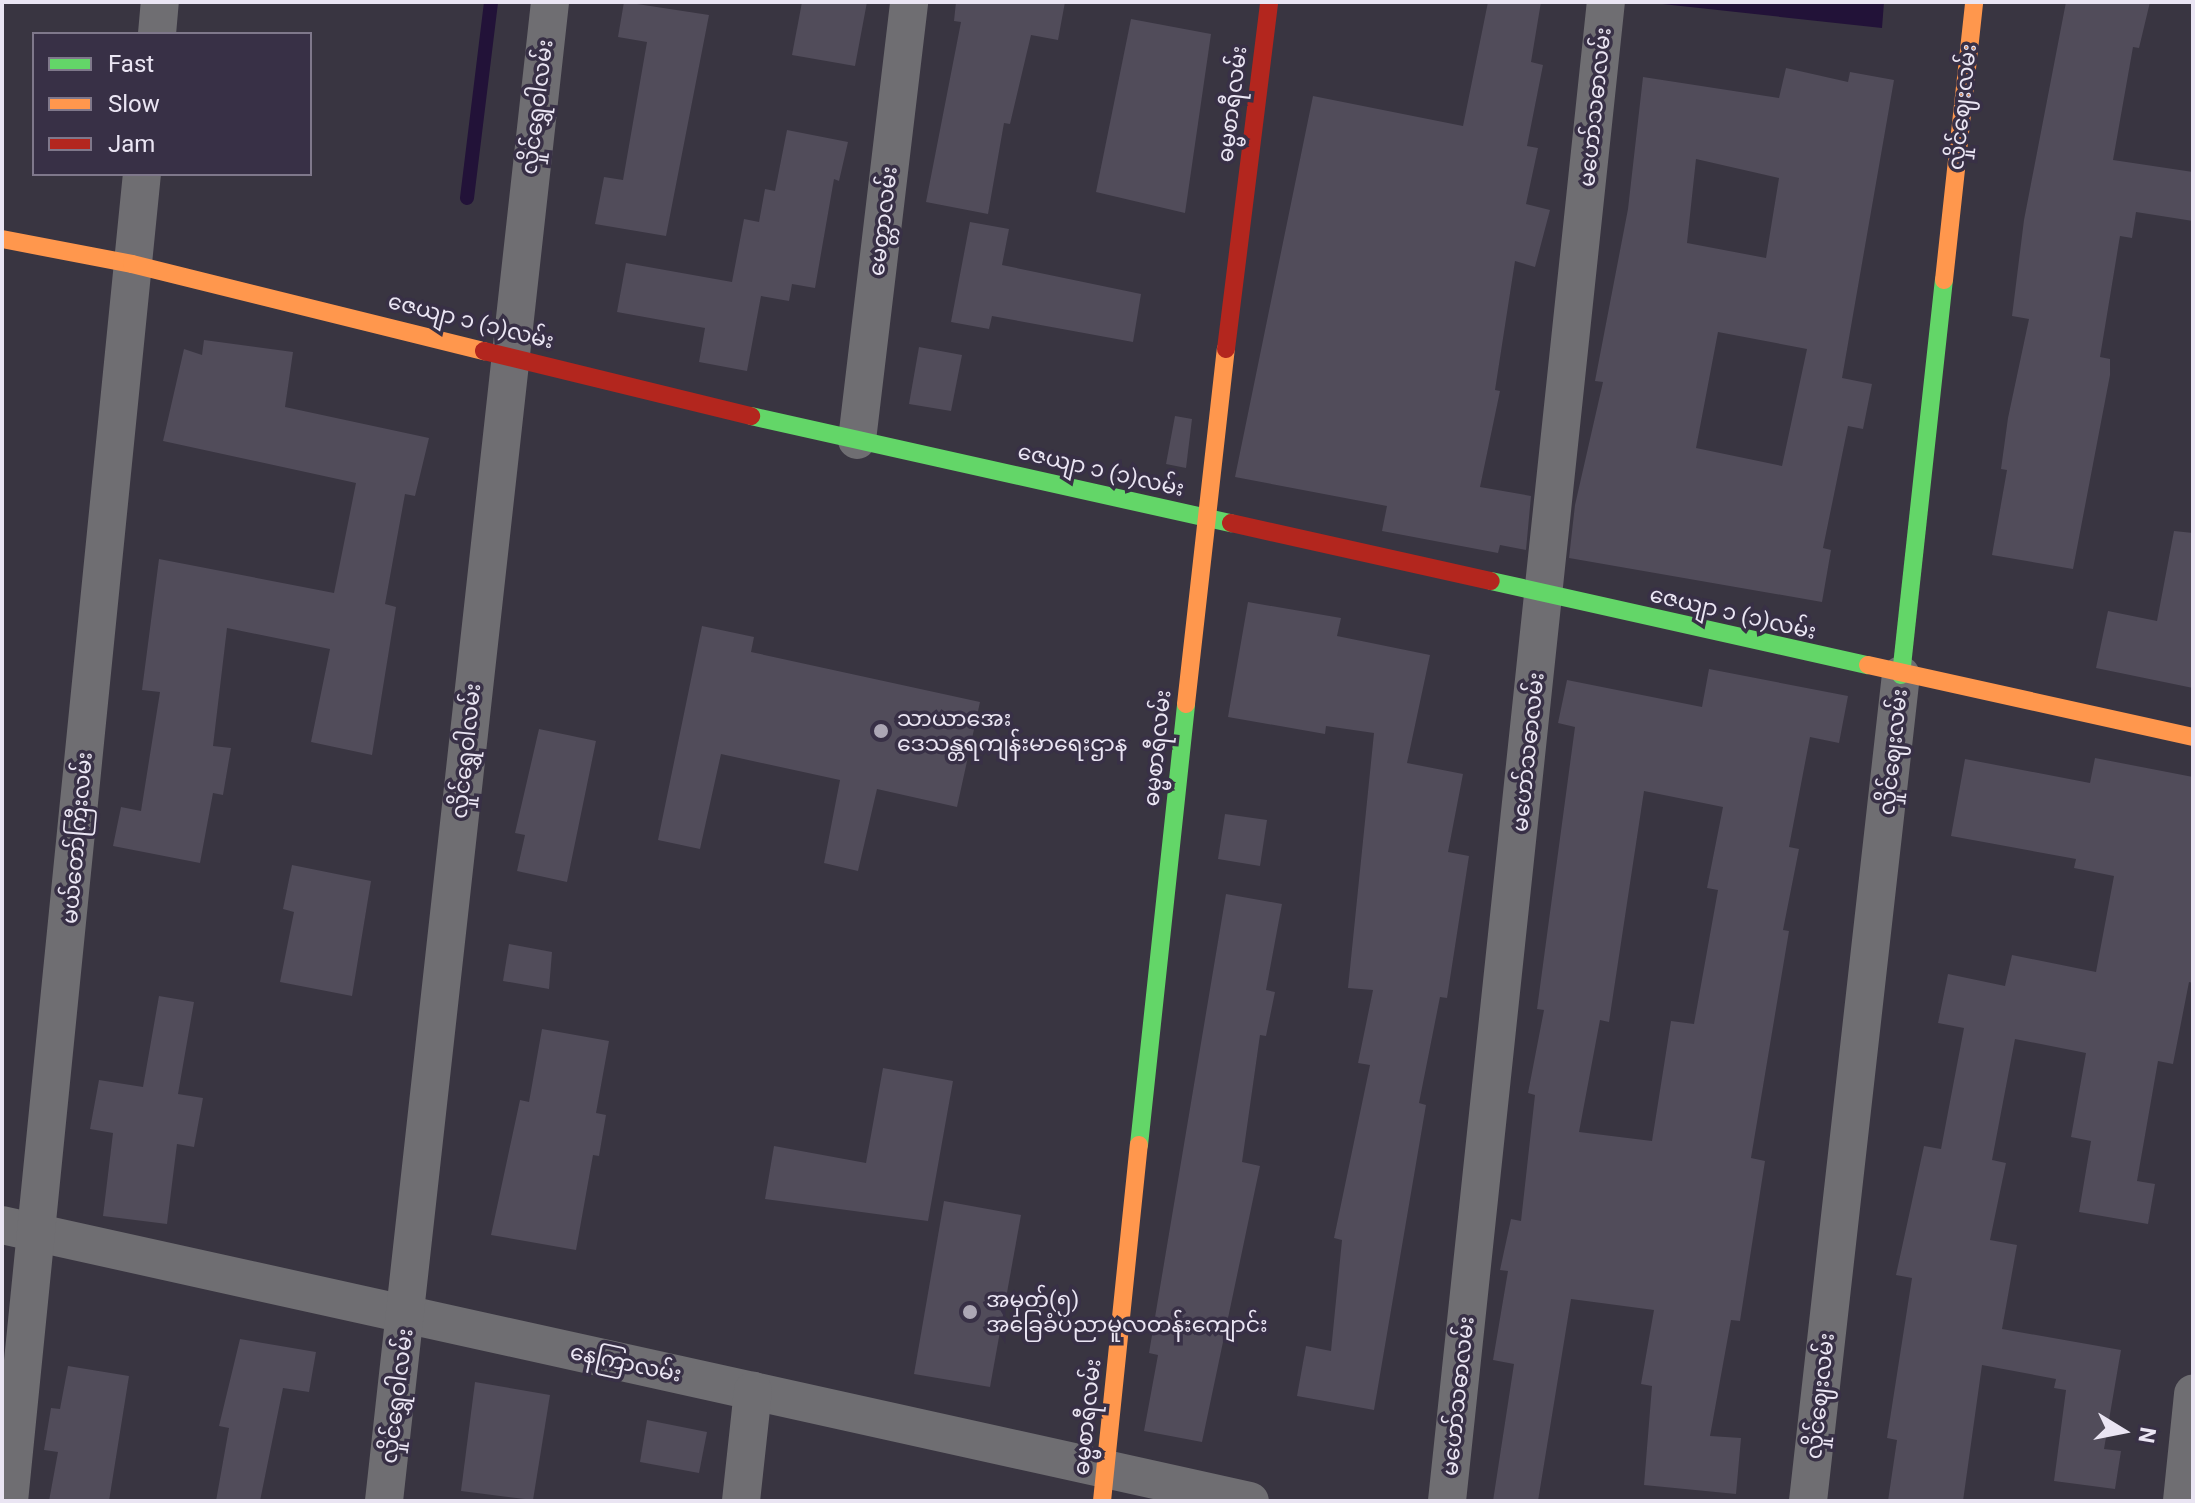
<!DOCTYPE html>
<html>
<head>
<meta charset="utf-8">
<style>
	body { margin:0 }
	#map { position:relative; width:2195px; height:1503px; overflow:hidden; background:#393541; font-family:Roboto,"Noto Sans Myanmar",sans-serif }
	div>[style] { position:absolute }
	.water>* { inset:0; background:#221238 }
	.stream>* { height:14px; margin:-7px; padding:0 7px; transform-origin:7px; border-radius:7px; background:#221238 }
	.building>* { inset:0; background:#514c5a }
	.street>* { height:38px; margin:-19px; padding:0 19px; transform-origin:19px; border-radius:19px; background:#6f6e72 }
	.fast>* { height:18px; margin:-9px; padding:0 9px; transform-origin:9px; border-radius:9px; background:#63d668 }
	.slow>* { height:18px; margin:-9px; padding:0 9px; transform-origin:9px; border-radius:9px; background:#ff974d }
	.jam>* { height:18px; margin:-9px; padding:0 9px; transform-origin:9px; border-radius:9px; background:#b3261e }
	.dots>* { width:22px; height:22px; translate:-50% -50%; box-sizing:border-box; border:4px solid #383046; border-radius:50% }
	span { translate:-50% -50%; white-space:nowrap; text-align:center; line-height:1.15; -webkit-text-stroke:7px #383046; paint-order:stroke }
	.street-label { font-size:22px; color:#eae5f3 }
	.poi-label { font-size:22px; color:#eae5f3 }
	.left { translate:0 -50%; text-align:left }
	.frame { position:absolute; inset:0; border:4px solid #eae5f3; pointer-events:none }
	.legend { position:absolute; left:32px; top:32px; width:280px; height:144px; box-sizing:border-box; background:#383046; border:2px solid #7f788b; margin:0; padding:10px 14px; list-style:none; font-size:24px; color:#eae5f3 }
	.legend li { display:flex; align-items:center; gap:16px; height:40px }
	.legend b { width:40px; border:2px solid #7f788b }
	.north { position:absolute; left:2083px; top:1391px; width:80px; height:80px; -webkit-text-stroke:6px #383046; paint-order:stroke; rotate:100deg; font-size:22px; font-weight:700; line-height:32px; text-align:center; color:#eae5f3 }
	.north::after { content:''; display:block; margin:auto; width:28px; height:36px; background:#eae5f3; clip-path:polygon(50% 0,100% 100%,50% 72%,0 100%) }
</style>
</head>
<body>
<div id="map">
	<div class="water">
		<i style="clip-path:polygon(1644px 2px,1884px 2px,1882px 28px)"></i>
	</div>
	<div class="stream">
		<i style="left:467px;top:198px;width:197px;rotate:-83deg"></i>
	</div>
	<div class="building">
		<i style="clip-path:polygon(624px 2px,709px 15px,666px 236px,595px 224px,604px 177px,623px 180px,647px 42px,618px 37px)"></i>
		<i style="clip-path:polygon(802px 2px,867px 2px,855px 66px,792px 55px)"></i>
		<i style="clip-path:polygon(956px 2px,1065px 2px,1058px 40px,1031px 35px,1010px 124px,1004px 123px,988px 214px,926px 202px,961px 22px,954px 21px)"></i>
		<i style="clip-path:polygon(1488px 2px,1541px 2px,1531px 62px,1543px 65px,1527px 146px,1538px 148px,1526px 204px,1550px 210px,1535px 267px,1515px 261px,1495px 390px,1500px 391px,1480px 487px,1531px 496px,1526px 550px,1500px 545px,1498px 553px,1382px 531px,1387px 506px,1235px 477px,1313px 96px,1463px 126px)"></i>
		<i style="clip-path:polygon(2066px 2px,2150px 2px,2139px 48px,2133px 47px,2113px 160px,2193px 172px,2193px 221px,2136px 212px,2132px 238px,2120px 236px,2100px 357px,2110px 359px,2110px 375px,2073px 569px,1992px 555px,2007px 470px,2001px 469px,2008px 418px,2029px 319px,2012px 316px,2024px 220px)"></i>
		<i style="clip-path:polygon(1131px 19px,1211px 34px,1185px 213px,1096px 192px)"></i>
		<i style="clip-path:polygon(evenodd,1786px 68px,1848px 82px,1850px 72px,1894px 80px,1842px 378px,1872px 384px,1863px 429px,1848px 426px,1823px 548px,1831px 550px,1822px 602px,1569px 558px,1575px 505px,1603px 382px,1595px 381px,1628px 209px,1643px 77px,1779px 98px,1786px 68px,1696px 159px,1779px 178px,1766px 258px,1687px 243px,1696px 159px,1786px 68px,1718px 332px,1807px 349px,1782px 466px,1696px 448px,1718px 332px)"></i>
		<i style="clip-path:polygon(787px 130px,848px 142px,839px 181px,834px 179px,815px 288px,792px 284px,789px 301px,761px 296px,747px 371px,699px 362px,705px 328px,617px 312px,626px 263px,732px 282px,744px 219px,759px 222px,765px 189px,775px 191px)"></i>
		<i style="clip-path:polygon(970px 222px,1009px 229px,1002px 265px,1141px 294px,1133px 342px,992px 316px,989px 329px,951px 322px)"></i>
		<i style="clip-path:polygon(204px 340px,293px 352px,285px 407px,429px 438px,415px 496px,405px 494px,385px 604px,396px 607px,372px 755px,311px 742px,330px 649px,227px 628px,213px 746px,231px 748px,223px 795px,213px 793px,200px 863px,113px 846px,121px 807px,141px 811px,160px 692px,142px 690px,159px 559px,334px 593px,356px 483px,163px 441px,184px 349px,202px 355px)"></i>
		<i style="clip-path:polygon(919px 347px,962px 355px,951px 411px,909px 404px)"></i>
		<i style="clip-path:polygon(1175px 416px,1192px 419px,1186px 468px,1166px 464px)"></i>
		<i style="clip-path:polygon(2174px 531px,2193px 533px,2193px 688px,2096px 668px,2108px 611px,2157px 621px)"></i>
		<i style="clip-path:polygon(1248px 602px,1341px 618px,1337px 636px,1430px 655px,1407px 763px,1463px 774px,1448px 852px,1469px 856px,1447px 998px,1440px 997px,1419px 1103px,1426px 1105px,1374px 1410px,1297px 1396px,1306px 1346px,1331px 1351px,1342px 1240px,1334px 1238px,1370px 1065px,1358px 1063px,1373px 990px,1348px 988px,1374px 733px,1326px 726px,1325px 734px,1228px 717px)"></i>
		<i style="clip-path:polygon(702px 626px,754px 637px,751px 652px,980px 702px,957px 807px,877px 789px,858px 871px,824px 863px,840px 780px,721px 754px,700px 849px,658px 840px)"></i>
		<i style="clip-path:polygon(evenodd,1709px 669px,1848px 696px,1839px 743px,1810px 737px,1789px 847px,1799px 849px,1783px 930px,1789px 931px,1751px 1158px,1765px 1161px,1740px 1321px,1731px 1320px,1710px 1436px,1741px 1438px,1736px 1494px,1644px 1485px,1652px 1386px,1641px 1384px,1654px 1310px,1571px 1299px,1538px 1501px,1493px 1501px,1514px 1364px,1493px 1360px,1508px 1271px,1500px 1270px,1511px 1219px,1521px 1221px,1535px 1095px,1528px 1093px,1544px 1010px,1537px 1009px,1575px 727px,1558px 723px,1567px 680px,1702px 707px,1709px 669px,1644px 791px,1723px 807px,1707px 888px,1718px 890px,1694px 1024px,1671px 1021px,1652px 1141px,1579px 1132px,1600px 1020px,1609px 1022px,1644px 791px)"></i>
		<i style="clip-path:polygon(539px 729px,596px 741px,567px 882px,517px 871px,525px 835px,515px 833px)"></i>
		<i style="clip-path:polygon(2095px 758px,2193px 777px,2193px 983px,2189px 982px,2173px 1064px,2158px 1061px,2137px 1181px,2155px 1184px,2148px 1224px,2079px 1212px,2091px 1141px,2071px 1137px,2086px 1053px,2015px 1039px,1992px 1160px,2006px 1163px,1990px 1240px,2017px 1245px,2002px 1329px,2121px 1350px,2104px 1449px,2121px 1451px,2115px 1489px,2054px 1481px,2066px 1390px,2054px 1388px,2056px 1379px,1982px 1365px,1963px 1501px,1888px 1501px,1897px 1440px,1887px 1438px,1912px 1278px,1896px 1275px,1924px 1146px,1941px 1149px,1964px 1028px,1938px 1023px,1948px 974px,2005px 986px,2012px 955px,2096px 972px,2114px 876px,2074px 868px,2076px 859px,1951px 836px,1965px 759px,2090px 783px)"></i>
		<i style="clip-path:polygon(1225px 814px,1267px 820px,1260px 866px,1218px 859px)"></i>
		<i style="clip-path:polygon(292px 865px,371px 881px,352px 996px,280px 982px,294px 912px,283px 909px)"></i>
		<i style="clip-path:polygon(1226px 894px,1282px 904px,1266px 990px,1275px 992px,1266px 1036px,1260px 1035px,1242px 1162px,1260px 1166px,1202px 1442px,1144px 1431px,1158px 1355px,1149px 1353px)"></i>
		<i style="clip-path:polygon(509px 944px,552px 952px,549px 989px,503px 981px)"></i>
		<i style="clip-path:polygon(159px 996px,194px 1002px,178px 1094px,203px 1098px,194px 1147px,177px 1144px,167px 1224px,103px 1216px,113px 1133px,90px 1129px,99px 1080px,143px 1087px)"></i>
		<i style="clip-path:polygon(542px 1029px,609px 1041px,596px 1113px,606px 1115px,599px 1156px,593px 1155px,576px 1250px,491px 1235px,520px 1100px,529px 1102px)"></i>
		<i style="clip-path:polygon(883px 1068px,953px 1081px,928px 1221px,765px 1199px,774px 1146px,866px 1163px)"></i>
		<i style="clip-path:polygon(944px 1201px,1021px 1215px,990px 1387px,914px 1374px)"></i>
		<i style="clip-path:polygon(240px 1339px,316px 1352px,309px 1392px,283px 1388px,260px 1501px,216px 1501px,229px 1428px,219px 1426px)"></i>
		<i style="clip-path:polygon(68px 1366px,129px 1376px,109px 1501px,49px 1501px,58px 1452px,44px 1450px,51px 1408px,60px 1409px)"></i>
		<i style="clip-path:polygon(475px 1382px,550px 1395px,533px 1500px,461px 1491px)"></i>
		<i style="clip-path:polygon(647px 1420px,707px 1432px,699px 1473px,640px 1462px)"></i>
	</div>
	<div class="street">
		<i style="left:157px;top:34px;width:32px;rotate:-85deg"></i>
		<i style="left:857px;top:440px;width:441px;rotate:-83.2deg"></i>
		<i style="left:2px;top:1225px;width:1278px;rotate:12.47deg"></i>
		<i style="left:9px;top:1501px;width:1334px;rotate:-84.28deg"></i>
		<i style="left:384px;top:1501px;width:1508px;rotate:-83.68deg"></i>
		<i style="left:741px;top:1501px;width:111px;rotate:-83.8deg"></i>
		<i style="left:1447px;top:1501px;width:1507px;rotate:-83.95deg"></i>
		<i style="left:1808px;top:1501px;width:831px;rotate:-83.58deg"></i>
		<i style="left:2182px;top:1501px;width:108px;rotate:-84.1deg"></i>
	</div>
	<div class="fast">
		<i style="left:751px;top:416px;width:492px;rotate:12.6deg"></i>
		<i style="left:1491px;top:581px;width:386px;rotate:12.6deg"></i>
		<i style="left:1901px;top:675px;width:397px;rotate:-83.8deg"></i>
		<i style="left:1139px;top:1145px;width:443px;rotate:-83.9deg"></i>
	</div>
	<div class="slow">
		<i style="left:2px;top:239px;width:132px;rotate:10.9deg"></i>
		<i style="left:132px;top:264px;width:363px;rotate:13.9deg"></i>
		<i style="left:1944px;top:280px;width:280px;rotate:-83.8deg"></i>
		<i style="left:1868px;top:665px;width:333px;rotate:12.5deg"></i>
		<i style="left:1186px;top:704px;width:357px;rotate:-83.6deg"></i>
		<i style="left:1102px;top:1501px;width:358px;rotate:-84.1deg"></i>
	</div>
	<div class="jam">
		<i style="left:1226px;top:349px;width:350px;rotate:-82.9deg"></i>
		<i style="left:484px;top:351px;width:275px;rotate:13.7deg"></i>
		<i style="left:1231px;top:523px;width:266px;rotate:12.6deg"></i>
	</div>
	<div class="dots">
		<i style="left:881px;top:731px;background:#aca7b5"></i>
		<i style="left:970px;top:1312px;background:#aca7b5"></i>
	</div>
	<div class="street-label">
		<span style="left:1232px;top:104px;rotate:-83deg">ဓမ္မစာရီလမ်း</span>
		<span style="left:537px;top:107px;rotate:-83deg">လှိုင်ရွှေဝါလမ်း</span>
		<span style="left:1595px;top:107px;rotate:-84deg">မဟော်သဓာလမ်း</span>
		<span style="left:1962px;top:107px;rotate:-84deg">လှိုင်ဈေးလမ်း</span>
		<span style="left:883px;top:221px;rotate:-83deg">မေတ္တာလမ်း</span>
		<span style="left:471px;top:321px;rotate:14deg">ဇေယျာ ၁ (၁)လမ်း</span>
		<span style="left:1101px;top:470px;rotate:13deg">ဇေယျာ ၁ (၁)လမ်း</span>
		<span style="left:1733px;top:613px;rotate:13deg">ဇေယျာ ၁ (၁)လမ်း</span>
		<span style="left:1157px;top:748px;rotate:-84deg">ဓမ္မစာရီလမ်း</span>
		<span style="left:466px;top:751px;rotate:-84deg">လှိုင်ရွှေဝါလမ်း</span>
		<span style="left:1528px;top:752px;rotate:-84deg">မဟော်သဓာလမ်း</span>
		<span style="left:1893px;top:752px;rotate:-84deg">လှိုင်ဈေးလမ်း</span>
		<span style="left:77px;top:838px;rotate:-85deg">မယ်တော်ကြီးလမ်း</span>
		<span style="left:626px;top:1363px;rotate:12deg">နေကြာလမ်း</span>
		<span style="left:397px;top:1396px;rotate:-83deg">လှိုင်ရွှေဝါလမ်း</span>
		<span style="left:1458px;top:1396px;rotate:-84deg">မဟော်သဓာလမ်း</span>
		<span style="left:1820px;top:1396px;rotate:-84deg">လှိုင်ဈေးလမ်း</span>
		<span style="left:1087px;top:1417px;rotate:-84deg">ဓမ္မစာရီလမ်း</span>
	</div>
	<div class="poi-label">
		<span class="left" style="left:897px;top:731px">သာယာအေး<br>ဒေသန္တရကျန်းမာရေးဌာန</span>
		<span class="left" style="left:986px;top:1312px">အမှတ်(၅)<br>အခြေခံပညာမူလတန်းကျောင်း</span>
	</div>
	<div class="frame"></div>
	<ul class="legend">
	<li><b style="height:10px;background:#63d668"></b>Fast</li>
	<li><b style="height:10px;background:#ff974d"></b>Slow</li>
	<li><b style="height:10px;background:#b3261e"></b>Jam</li>
	</ul>
	<div class="north">N</div>
</div>
</body>
</html>
